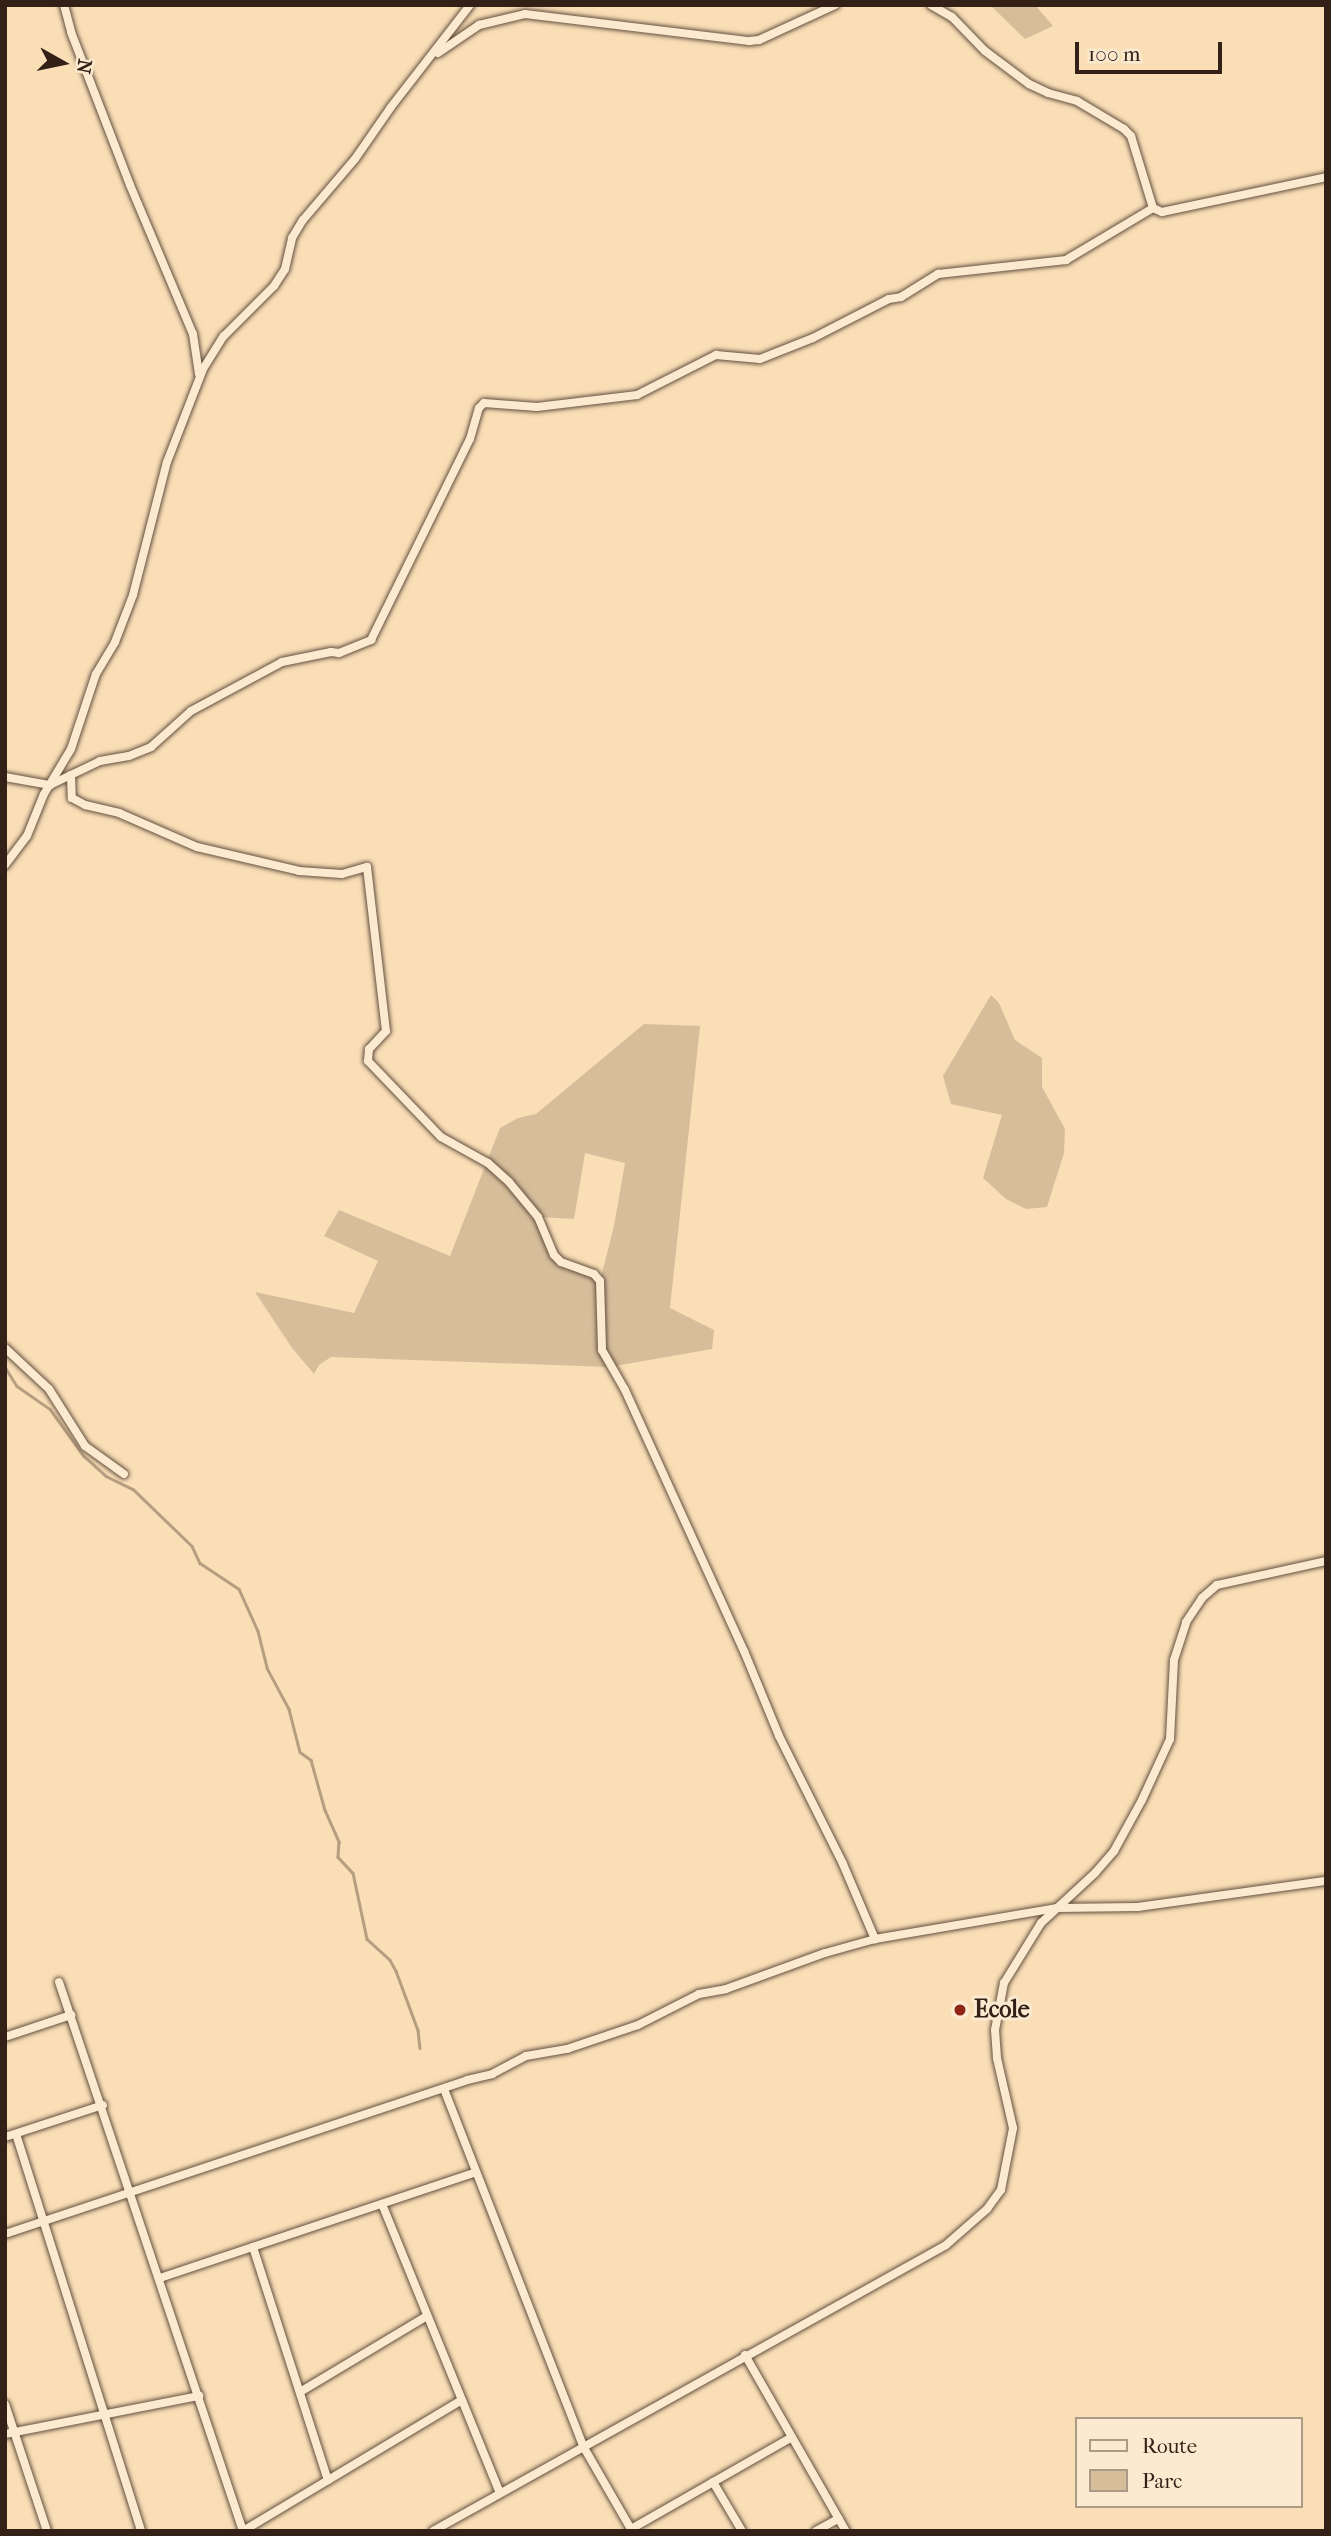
<!DOCTYPE html>
<html>
<head>
<meta charset="utf-8">
<style>
	body { margin:0 }
	#map { position:relative; width:1331px; height:2536px; overflow:hidden; background:#f9deb6; font-family:"IM FELL French Canon",serif }
	div>[style] { position:absolute }
	.green>* { inset:0; background:#d7be9b }
	.stream>* { height:2.5px; margin:-1.25px; padding:0 1.25px; transform-origin:1.25px; border-radius:1.25px; background:#b69e80 }
	.roads { filter:drop-shadow(0 0 2px #645040) drop-shadow(0 0 2px #645040) }
	.street>* { height:8px; margin:-4px; padding:0 4px; transform-origin:4px; border-radius:4px; background:#fbead0 }
	.dots>* { width:19px; height:19px; translate:-50% -50%; box-sizing:border-box; border:4px solid #fbead0; border-radius:50% }
	span { translate:-50% -50%; white-space:nowrap; text-align:center; line-height:1.15; -webkit-text-stroke:6px #fbead0; paint-order:stroke }
	.poi-label { font-size:24px; color:#332118; font-weight:700 }
	.left { translate:0 -50%; text-align:left }
	.frame { position:absolute; inset:0; border:7px solid #332118; pointer-events:none }
	.legend { position:absolute; left:1075px; top:2417px; width:228px; height:91px; box-sizing:border-box; background:#fbead0; border:2px solid #ab9a86; margin:0; padding:9px 12px; list-style:none; font-size:21px; color:#332118 }
	.legend li { display:flex; align-items:center; gap:14px; height:35px }
	.legend b { width:35px; border:2px solid #ab9a86 }
	.north { position:absolute; left:28px; top:28px; width:70px; height:70px; -webkit-text-stroke:5px #fbead0; paint-order:stroke; rotate:99deg; font-size:19px; font-weight:700; line-height:28px; text-align:center; color:#332118 }
	.north::after { content:''; display:block; margin:auto; width:24px; height:32px; background:#332118; clip-path:polygon(50% 0,100% 100%,50% 72%,0 100%) }
	.scale { position:absolute; left:1075px; top:42px; width:147px; height:32px; box-sizing:border-box; border:4px solid #332118; border-top:0; padding-left:9px; font-size:21px; line-height:24px; white-space:nowrap; color:#332118; -webkit-text-stroke:5px #fbead0; paint-order:stroke }
</style>
</head>
<body>
<div id="map">
	<div class="green">
		<i style="clip-path:polygon(990px 5px,1035px 5px,1053px 26px,1025px 39px)"></i>
		<i style="clip-path:polygon(991px 995px,999px 1003px,1015px 1040px,1042px 1058px,1042px 1087px,1065px 1129px,1064px 1153px,1047px 1207px,1026px 1209px,1006px 1199px,983px 1178px,1002px 1115px,951px 1104px,943px 1076px)"></i>
		<i style="clip-path:polygon(evenodd,644px 1024px,700px 1026px,670px 1308px,714px 1330px,712px 1349px,609px 1367px,331px 1357px,319px 1365px,314px 1374px,292px 1348px,255px 1292px,354px 1313px,378px 1261px,324px 1236px,339px 1210px,450px 1256px,500px 1128px,518px 1118px,536px 1114px,644px 1024px,585px 1153px,625px 1163px,614px 1226px,600px 1281px,554px 1255px,539px 1217px,574px 1219px,585px 1153px)"></i>
	</div>
	<div class="stream">
		<i style="left:5px;top:1367px;width:22px;rotate:58deg"></i>
		<i style="left:17px;top:1386px;width:40px;rotate:34.9deg"></i>
		<i style="left:50px;top:1409px;width:58px;rotate:54.1deg"></i>
		<i style="left:84px;top:1456px;width:30px;rotate:42deg"></i>
		<i style="left:106px;top:1476px;width:30px;rotate:26deg"></i>
		<i style="left:133px;top:1489px;width:82px;rotate:44deg"></i>
		<i style="left:192px;top:1546px;width:19px;rotate:65deg"></i>
		<i style="left:200px;top:1563px;width:47px;rotate:33.7deg"></i>
		<i style="left:239px;top:1589px;width:46px;rotate:65.7deg"></i>
		<i style="left:258px;top:1631px;width:38px;rotate:76deg"></i>
		<i style="left:267px;top:1668px;width:47px;rotate:61.8deg"></i>
		<i style="left:289px;top:1709px;width:44px;rotate:75.7deg"></i>
		<i style="left:300px;top:1752px;width:14px;rotate:36deg"></i>
		<i style="left:311px;top:1760px;width:52px;rotate:74.4deg"></i>
		<i style="left:325px;top:1810px;width:35px;rotate:66deg"></i>
		<i style="left:339px;top:1842px;width:15px;rotate:94deg"></i>
		<i style="left:338px;top:1857px;width:22px;rotate:47deg"></i>
		<i style="left:353px;top:1873px;width:67px;rotate:78deg"></i>
		<i style="left:367px;top:1939px;width:31px;rotate:42deg"></i>
		<i style="left:390px;top:1960px;width:13px;rotate:61deg"></i>
		<i style="left:396px;top:1971px;width:63px;rotate:69.6deg"></i>
		<i style="left:418px;top:2030px;width:18px;rotate:84deg"></i>
	</div>
	<div class="roads">
		<div class="street">
			<i style="left:64px;top:5px;width:28px;rotate:75deg"></i>
			<i style="left:71px;top:32px;width:164px;rotate:68.9deg"></i>
			<i style="left:130px;top:185px;width:162px;rotate:67.1deg"></i>
			<i style="left:193px;top:334px;width:40px;rotate:81.5deg"></i>
			<i style="left:931px;top:5px;width:24px;rotate:30deg"></i>
			<i style="left:952px;top:17px;width:47px;rotate:45.9deg"></i>
			<i style="left:985px;top:51px;width:55px;rotate:36.9deg"></i>
			<i style="left:1029px;top:84px;width:21px;rotate:25deg"></i>
			<i style="left:1048px;top:93px;width:30px;rotate:15deg"></i>
			<i style="left:1077px;top:101px;width:55px;rotate:30.8deg"></i>
			<i style="left:1124px;top:129px;width:10px;rotate:45deg"></i>
			<i style="left:1131px;top:136px;width:75px;rotate:73deg"></i>
			<i style="left:1153px;top:208px;width:10px;rotate:24deg"></i>
			<i style="left:1162px;top:212px;width:168px;rotate:-12deg"></i>
			<i style="left:438px;top:53px;width:50px;rotate:-34.3deg"></i>
			<i style="left:479px;top:25px;width:47px;rotate:-13.4deg"></i>
			<i style="left:525px;top:14px;width:226px;rotate:6.9deg"></i>
			<i style="left:749px;top:41px;width:10px;rotate:-6deg"></i>
			<i style="left:759px;top:40px;width:84px;rotate:-24.7deg"></i>
			<i style="left:71px;top:775px;width:23px;rotate:88deg"></i>
			<i style="left:72px;top:798px;width:15px;rotate:28deg"></i>
			<i style="left:85px;top:805px;width:35px;rotate:13deg"></i>
			<i style="left:119px;top:813px;width:85px;rotate:23.6deg"></i>
			<i style="left:197px;top:847px;width:105px;rotate:13.2deg"></i>
			<i style="left:299px;top:871px;width:43px;rotate:4deg"></i>
			<i style="left:342px;top:874px;width:26px;rotate:-16deg"></i>
			<i style="left:367px;top:867px;width:165px;rotate:83.4deg"></i>
			<i style="left:386px;top:1031px;width:25px;rotate:133deg"></i>
			<i style="left:369px;top:1049px;width:12px;rotate:95deg"></i>
			<i style="left:368px;top:1061px;width:105px;rotate:46.2deg"></i>
			<i style="left:441px;top:1137px;width:54px;rotate:29deg"></i>
			<i style="left:488px;top:1163px;width:28px;rotate:42deg"></i>
			<i style="left:509px;top:1182px;width:45px;rotate:50.4deg"></i>
			<i style="left:538px;top:1217px;width:41px;rotate:67.2deg"></i>
			<i style="left:554px;top:1255px;width:10px;rotate:45deg"></i>
			<i style="left:561px;top:1262px;width:35px;rotate:20deg"></i>
			<i style="left:594px;top:1274px;width:9px;rotate:49deg"></i>
			<i style="left:600px;top:1281px;width:69px;rotate:88.3deg"></i>
			<i style="left:602px;top:1350px;width:46px;rotate:60.1deg"></i>
			<i style="left:625px;top:1390px;width:287px;rotate:65.5deg"></i>
			<i style="left:744px;top:1651px;width:92px;rotate:67.6deg"></i>
			<i style="left:779px;top:1736px;width:143px;rotate:63.4deg"></i>
			<i style="left:843px;top:1864px;width:82px;rotate:66.9deg"></i>
			<i style="left:5px;top:777px;width:46px;rotate:10.1deg"></i>
			<i style="left:50px;top:785px;width:55px;rotate:-25.6deg"></i>
			<i style="left:100px;top:761px;width:29px;rotate:-10deg"></i>
			<i style="left:129px;top:756px;width:24px;rotate:-22deg"></i>
			<i style="left:151px;top:747px;width:54px;rotate:-42deg"></i>
			<i style="left:191px;top:711px;width:103px;rotate:-28.3deg"></i>
			<i style="left:282px;top:662px;width:50px;rotate:-11.5deg"></i>
			<i style="left:331px;top:652px;width:8px;rotate:7deg"></i>
			<i style="left:339px;top:653px;width:35px;rotate:-22deg"></i>
			<i style="left:371px;top:640px;width:224px;rotate:-63.8deg"></i>
			<i style="left:470px;top:439px;width:32px;rotate:-74deg"></i>
			<i style="left:479px;top:408px;width:7px;rotate:-45deg"></i>
			<i style="left:484px;top:403px;width:53px;rotate:4.3deg"></i>
			<i style="left:537px;top:407px;width:101px;rotate:-6.8deg"></i>
			<i style="left:637px;top:395px;width:89px;rotate:-26.9deg"></i>
			<i style="left:716px;top:355px;width:44px;rotate:5.2deg"></i>
			<i style="left:760px;top:359px;width:57px;rotate:-21.6deg"></i>
			<i style="left:813px;top:338px;width:85px;rotate:-27.2deg"></i>
			<i style="left:889px;top:299px;width:12px;rotate:-9deg"></i>
			<i style="left:901px;top:297px;width:44px;rotate:-31.9deg"></i>
			<i style="left:938px;top:274px;width:129px;rotate:-6.2deg"></i>
			<i style="left:1066px;top:260px;width:101px;rotate:-30.9deg"></i>
			<i style="left:5px;top:865px;width:36px;rotate:-53deg"></i>
			<i style="left:27px;top:836px;width:45px;rotate:-68deg"></i>
			<i style="left:44px;top:794px;width:52px;rotate:-59deg"></i>
			<i style="left:71px;top:749px;width:79px;rotate:-71.6deg"></i>
			<i style="left:96px;top:674px;width:37px;rotate:-59deg"></i>
			<i style="left:115px;top:642px;width:50px;rotate:-69deg"></i>
			<i style="left:133px;top:595px;width:137px;rotate:-75.7deg"></i>
			<i style="left:167px;top:462px;width:100px;rotate:-68.8deg"></i>
			<i style="left:203px;top:369px;width:39px;rotate:-58deg"></i>
			<i style="left:224px;top:336px;width:71px;rotate:-45deg"></i>
			<i style="left:274px;top:286px;width:20px;rotate:-57deg"></i>
			<i style="left:285px;top:269px;width:32px;rotate:-77deg"></i>
			<i style="left:292px;top:238px;width:21px;rotate:-59deg"></i>
			<i style="left:303px;top:220px;width:80px;rotate:-49.6deg"></i>
			<i style="left:355px;top:159px;width:63px;rotate:-55.3deg"></i>
			<i style="left:391px;top:107px;width:129px;rotate:-52.2deg"></i>
			<i style="left:5px;top:1348px;width:60px;rotate:43deg"></i>
			<i style="left:49px;top:1389px;width:67px;rotate:57.7deg"></i>
			<i style="left:85px;top:1446px;width:48px;rotate:35.7deg"></i>
			<i style="left:59px;top:1982px;width:579px;rotate:71.47deg"></i>
			<i style="left:5px;top:2037px;width:70px;rotate:-18.4deg"></i>
			<i style="left:444px;top:2089px;width:383px;rotate:68.7deg"></i>
			<i style="left:583px;top:2446px;width:98px;rotate:60deg"></i>
			<i style="left:16px;top:2134px;width:416px;rotate:72.5deg"></i>
			<i style="left:5px;top:2137px;width:103px;rotate:-18.1deg"></i>
			<i style="left:382px;top:2204px;width:312px;rotate:67.8deg"></i>
			<i style="left:5px;top:2234px;width:487px;rotate:-18.4deg"></i>
			<i style="left:467px;top:2080px;width:26px;rotate:-13deg"></i>
			<i style="left:492px;top:2074px;width:38px;rotate:-28deg"></i>
			<i style="left:526px;top:2056px;width:42px;rotate:-9.7deg"></i>
			<i style="left:567px;top:2049px;width:75px;rotate:-18.7deg"></i>
			<i style="left:638px;top:2025px;width:68px;rotate:-26.9deg"></i>
			<i style="left:699px;top:1994px;width:27px;rotate:-10deg"></i>
			<i style="left:726px;top:1989px;width:105px;rotate:-20deg"></i>
			<i style="left:825px;top:1953px;width:52px;rotate:-15.6deg"></i>
			<i style="left:875px;top:1939px;width:185px;rotate:-9.7deg"></i>
			<i style="left:1057px;top:1908px;width:81px;rotate:-0.7deg"></i>
			<i style="left:1138px;top:1907px;width:190px;rotate:-7.9deg"></i>
			<i style="left:253px;top:2247px;width:245px;rotate:72.2deg"></i>
			<i style="left:160px;top:2278px;width:333px;rotate:-18.5deg"></i>
			<i style="left:745px;top:2355px;width:203px;rotate:60.2deg"></i>
			<i style="left:300px;top:2392px;width:148px;rotate:-30.9deg"></i>
			<i style="left:5px;top:2404px;width:134px;rotate:71.7deg"></i>
			<i style="left:5px;top:2434px;width:198px;rotate:-11.1deg"></i>
			<i style="left:713px;top:2482px;width:57px;rotate:59.4deg"></i>
			<i style="left:631px;top:2529px;width:185px;rotate:-29.7deg"></i>
			<i style="left:243px;top:2531px;width:255px;rotate:-30.9deg"></i>
			<i style="left:433px;top:2531px;width:587px;rotate:-29.14deg"></i>
			<i style="left:946px;top:2245px;width:55px;rotate:-41.3deg"></i>
			<i style="left:987px;top:2209px;width:24px;rotate:-54deg"></i>
			<i style="left:1001px;top:2190px;width:63px;rotate:-79deg"></i>
			<i style="left:1013px;top:2128px;width:72px;rotate:-102.9deg"></i>
			<i style="left:997px;top:2058px;width:28px;rotate:-94deg"></i>
			<i style="left:995px;top:2030px;width:48px;rotate:-79.2deg"></i>
			<i style="left:1004px;top:1983px;width:70px;rotate:-58.3deg"></i>
			<i style="left:1041px;top:1923px;width:74px;rotate:-42.8deg"></i>
			<i style="left:1095px;top:1873px;width:29px;rotate:-49deg"></i>
			<i style="left:1114px;top:1851px;width:58px;rotate:-61.2deg"></i>
			<i style="left:1142px;top:1800px;width:67px;rotate:-65.3deg"></i>
			<i style="left:1170px;top:1739px;width:79px;rotate:-87.1deg"></i>
			<i style="left:1174px;top:1660px;width:40px;rotate:-72deg"></i>
			<i style="left:1186px;top:1622px;width:29px;rotate:-56deg"></i>
			<i style="left:1202px;top:1598px;width:20px;rotate:-41deg"></i>
			<i style="left:1217px;top:1585px;width:112px;rotate:-12.4deg"></i>
			<i style="left:816px;top:2531px;width:26px;rotate:-29deg"></i>
		</div>
	</div>
	<div class="dots">
		<i style="left:960px;top:2010px;background:#8f2418"></i>
	</div>
	<div class="poi-label">
		<span class="left" style="left:974px;top:2010px">Ecole</span>
	</div>
	<div class="frame"></div>
	<ul class="legend">
	<li><b style="height:9px;background:#fbead0"></b>Route</li>
	<li><b style="height:19px;background:#d7be9b"></b>Parc</li>
	</ul>
	<div class="north">N</div>
	<div class="scale">100 m</div>
</div>
</body>
</html>
